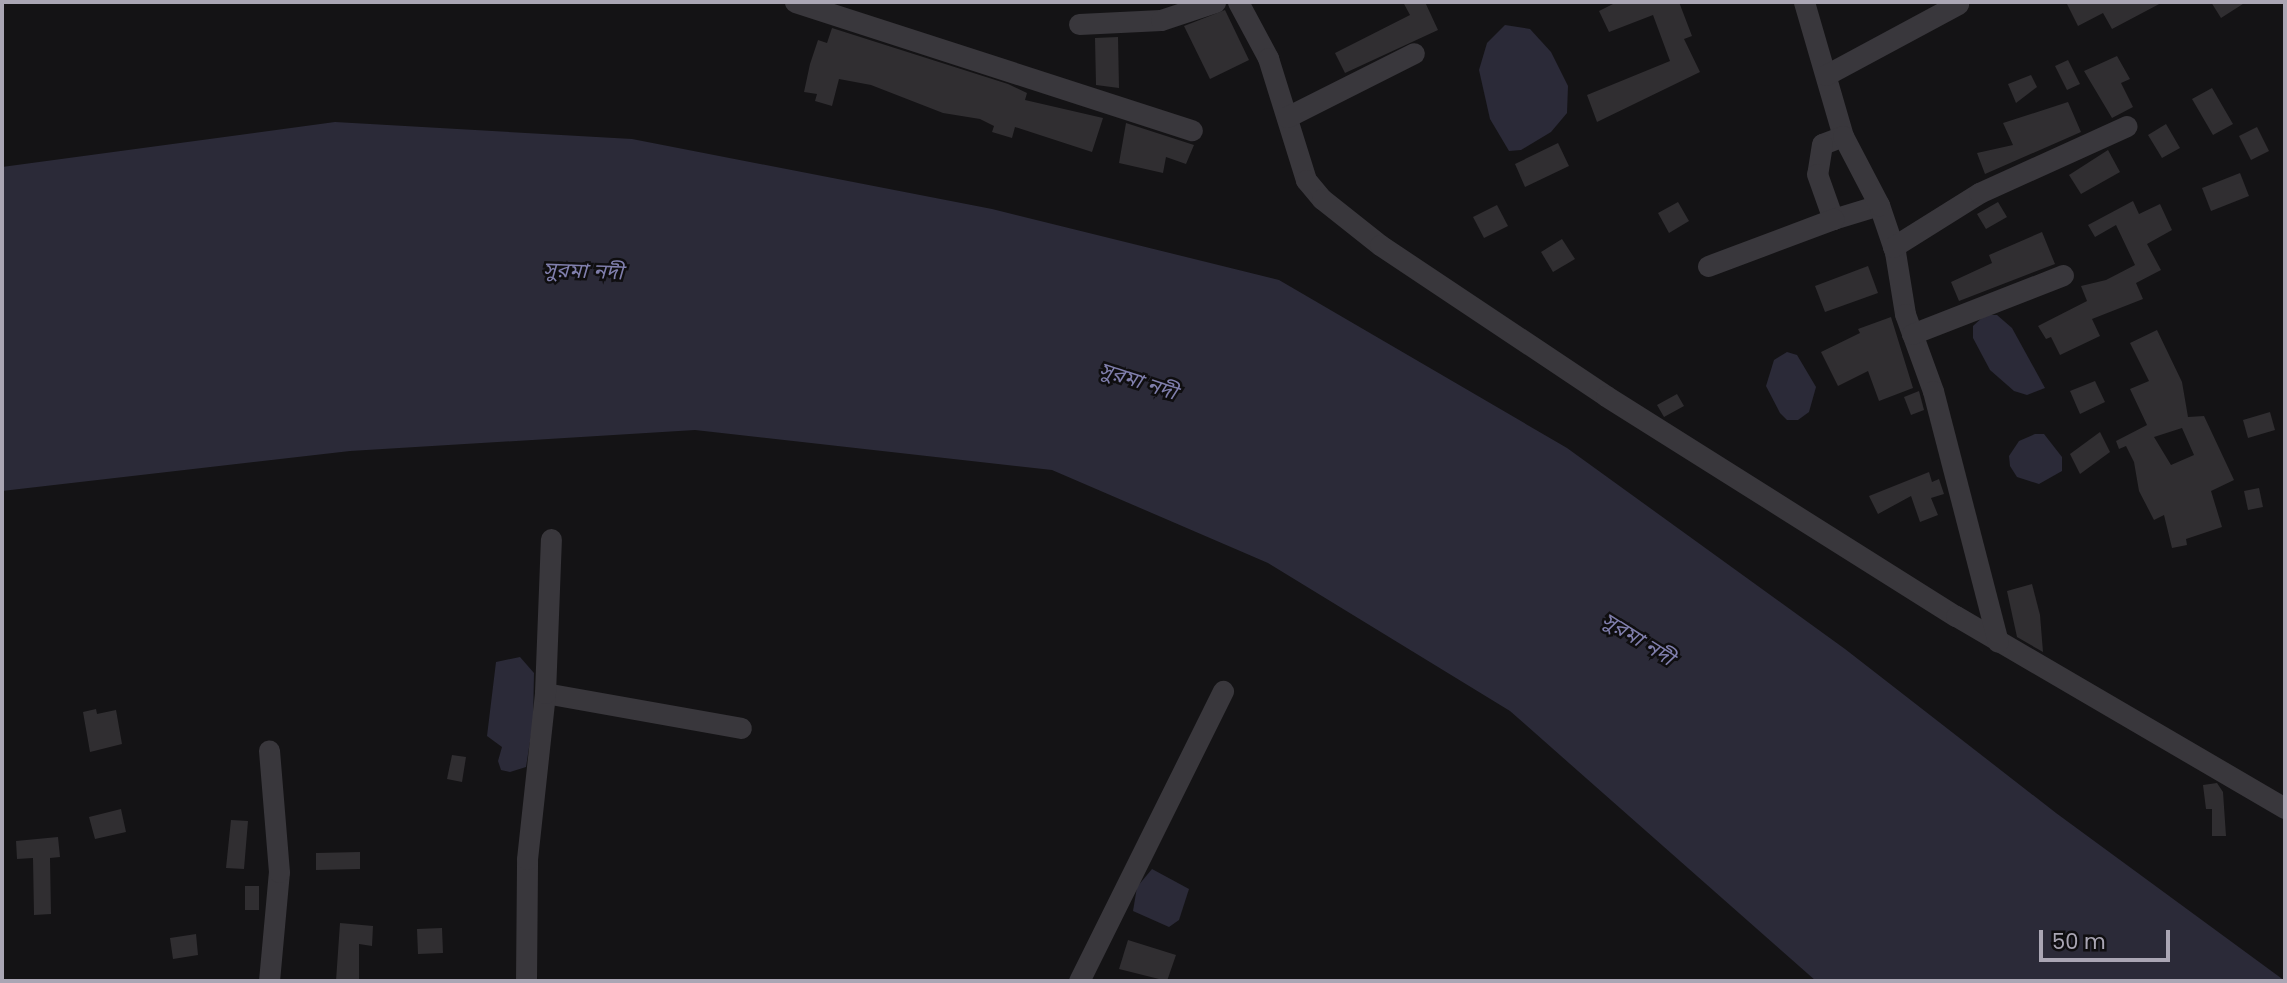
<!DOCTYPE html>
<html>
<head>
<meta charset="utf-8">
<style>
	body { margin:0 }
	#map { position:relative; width:2287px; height:983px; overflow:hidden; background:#141315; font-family:Poppins,"Noto Sans Bengali",sans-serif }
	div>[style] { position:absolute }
	.water>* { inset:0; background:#2b2a38 }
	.building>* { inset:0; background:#302e31 }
	.minor>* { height:21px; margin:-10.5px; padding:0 10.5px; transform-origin:10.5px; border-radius:10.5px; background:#39373c }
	span { translate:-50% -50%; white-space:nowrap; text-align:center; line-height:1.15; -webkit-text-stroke:5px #0f0e10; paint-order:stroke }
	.water-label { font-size:21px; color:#807fad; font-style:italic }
	.frame { position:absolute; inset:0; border:4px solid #aaa6b4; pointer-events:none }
	.scale { position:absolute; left:2039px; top:930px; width:131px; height:32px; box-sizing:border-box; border:4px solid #aaa6b4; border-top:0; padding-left:9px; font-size:21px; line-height:24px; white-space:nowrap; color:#aaa6b4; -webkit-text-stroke:5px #0f0e10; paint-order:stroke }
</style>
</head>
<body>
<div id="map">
	<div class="water">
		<i style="clip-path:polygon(1505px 25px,1530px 29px,1551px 52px,1568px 86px,1567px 113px,1551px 132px,1521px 150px,1509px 151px,1490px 119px,1479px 70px,1487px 43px)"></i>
		<i style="clip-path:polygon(335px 122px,632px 139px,992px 209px,1279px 280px,1567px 448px,1845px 649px,2056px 813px,2285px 981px,1816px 981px,1510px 711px,1268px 563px,1052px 470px,695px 430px,350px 451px,2px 491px,2px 167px)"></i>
		<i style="clip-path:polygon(1985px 315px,1997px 315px,2012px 328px,2045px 388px,2027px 395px,2014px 391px,1990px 370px,1973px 338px,1973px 326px)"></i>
		<i style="clip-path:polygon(1787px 352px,1797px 355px,1816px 387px,1809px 412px,1798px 420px,1787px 420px,1780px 413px,1766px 386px,1774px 360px)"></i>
		<i style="clip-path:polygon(2035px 434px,2044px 434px,2062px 457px,2062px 471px,2039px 484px,2017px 477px,2010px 466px,2009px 456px,2019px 441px)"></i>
		<i style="clip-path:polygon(520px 657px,534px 673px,533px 722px,526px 767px,510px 772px,501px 770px,498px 761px,502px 747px,487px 736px,496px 662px)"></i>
		<i style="clip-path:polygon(1152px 869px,1189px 889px,1179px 920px,1169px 927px,1133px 911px,1137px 887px)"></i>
	</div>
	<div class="building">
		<i style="clip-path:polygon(1403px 2px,1425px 2px,1438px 30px,1345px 73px,1335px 53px,1410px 15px)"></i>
		<i style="clip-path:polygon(1617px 2px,1679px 2px,1692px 36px,1684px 39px,1700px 72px,1597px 122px,1587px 95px,1670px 61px,1653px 15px,1609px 32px,1599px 11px)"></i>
		<i style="clip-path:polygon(2066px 2px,2163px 2px,2112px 29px,2103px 13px,2078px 26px)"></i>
		<i style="clip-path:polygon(2211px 2px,2246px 2px,2221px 18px)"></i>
		<i style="clip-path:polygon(1225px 10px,1249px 60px,1210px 79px,1184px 26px)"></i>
		<i style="clip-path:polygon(832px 28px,1008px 84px,1027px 93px,1025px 100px,1103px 118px,1092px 152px,1015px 127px,1012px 138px,992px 132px,994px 126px,980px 119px,943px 113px,871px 85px,839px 79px,832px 106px,815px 101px,817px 94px,804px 92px,810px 64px,818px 40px,827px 43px)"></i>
		<i style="clip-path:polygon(1118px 37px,1119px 88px,1096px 85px,1095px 38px)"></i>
		<i style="clip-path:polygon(2117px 56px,2130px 79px,2121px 83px,2133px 107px,2112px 118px,2084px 71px)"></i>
		<i style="clip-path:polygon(2068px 60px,2080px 84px,2067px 90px,2055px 66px)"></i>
		<i style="clip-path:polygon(2031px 75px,2037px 87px,2016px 103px,2008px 84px)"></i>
		<i style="clip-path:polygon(2212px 88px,2233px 124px,2213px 135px,2192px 99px)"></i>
		<i style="clip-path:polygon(2068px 102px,2081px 132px,1985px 174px,1977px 153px,2013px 145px,2003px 123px)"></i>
		<i style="clip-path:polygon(1126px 123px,1194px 145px,1186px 164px,1166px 157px,1163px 173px,1119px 163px)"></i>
		<i style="clip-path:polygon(2166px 124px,2180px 148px,2162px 158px,2148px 135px)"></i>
		<i style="clip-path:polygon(2257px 127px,2269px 151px,2251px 160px,2239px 136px)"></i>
		<i style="clip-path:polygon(1558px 143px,1569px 166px,1525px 187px,1515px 164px)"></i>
		<i style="clip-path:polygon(2108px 150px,2120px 172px,2081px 194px,2069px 175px)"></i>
		<i style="clip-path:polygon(2240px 173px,2249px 196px,2211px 211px,2202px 188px)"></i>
		<i style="clip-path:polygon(2133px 201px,2139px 214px,2160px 204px,2172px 230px,2147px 244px,2161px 270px,2136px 283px,2143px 299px,2092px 319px,2100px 336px,2060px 355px,2051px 337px,2046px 339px,2038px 326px,2087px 301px,2081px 286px,2106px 280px,2135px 265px,2116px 225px,2095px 237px,2088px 225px)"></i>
		<i style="clip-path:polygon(1678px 202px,1689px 221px,1669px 233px,1658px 213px)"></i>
		<i style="clip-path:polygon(1998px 202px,2007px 217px,1986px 229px,1977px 214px)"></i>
		<i style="clip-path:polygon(1497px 205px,1508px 226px,1484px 238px,1473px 217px)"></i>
		<i style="clip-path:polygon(2042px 232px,2055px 264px,1959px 301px,1951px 282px,1992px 263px,1989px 255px)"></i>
		<i style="clip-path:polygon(1562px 239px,1575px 259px,1553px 272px,1541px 252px)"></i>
		<i style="clip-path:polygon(1868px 266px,1878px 293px,1825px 312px,1815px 286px)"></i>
		<i style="clip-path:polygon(1891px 317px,1913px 388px,1879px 401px,1868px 371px,1838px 386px,1821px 352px,1860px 333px,1858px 329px)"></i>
		<i style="clip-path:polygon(evenodd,2157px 330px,2182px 382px,2188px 417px,2204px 416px,2234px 480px,2211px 491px,2222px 527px,2186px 539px,2187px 545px,2172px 548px,2164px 515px,2154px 520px,2139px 491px,2134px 462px,2126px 446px,2119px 449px,2116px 441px,2147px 425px,2130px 389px,2149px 381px,2130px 343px,2157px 330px,2182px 428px,2194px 455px,2171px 465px,2154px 437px,2182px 428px)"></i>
		<i style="clip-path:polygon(2095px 381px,2105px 402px,2080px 414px,2070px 391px)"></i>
		<i style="clip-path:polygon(1919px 391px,1924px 410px,1911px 415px,1904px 397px)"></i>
		<i style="clip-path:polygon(1677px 394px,1684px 406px,1664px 417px,1657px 405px)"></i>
		<i style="clip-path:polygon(2270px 412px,2275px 430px,2248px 438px,2243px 420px)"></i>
		<i style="clip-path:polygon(2100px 432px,2110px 452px,2080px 474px,2070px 454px)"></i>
		<i style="clip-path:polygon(1929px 472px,1932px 482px,1939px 479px,1944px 494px,1931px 498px,1938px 515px,1920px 522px,1911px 496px,1878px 514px,1869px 496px)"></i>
		<i style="clip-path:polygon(2259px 488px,2263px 507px,2248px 510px,2244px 491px)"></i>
		<i style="clip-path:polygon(2032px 584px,2040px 615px,2043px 652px,2017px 637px,2007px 591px)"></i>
		<i style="clip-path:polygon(96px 709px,97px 714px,116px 710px,122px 744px,90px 752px,83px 712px)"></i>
		<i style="clip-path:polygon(452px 755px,466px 757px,462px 782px,447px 779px)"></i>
		<i style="clip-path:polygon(2217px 783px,2223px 792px,2226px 836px,2212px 836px,2212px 809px,2206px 809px,2203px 785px)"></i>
		<i style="clip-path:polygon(121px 809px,126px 832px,95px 839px,89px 817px)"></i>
		<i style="clip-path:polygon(231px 820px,248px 821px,244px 869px,226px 868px)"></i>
		<i style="clip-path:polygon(58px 837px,60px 857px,50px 858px,51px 914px,34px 915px,33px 858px,17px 859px,16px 841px)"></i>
		<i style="clip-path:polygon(360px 852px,360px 869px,316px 870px,316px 853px)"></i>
		<i style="clip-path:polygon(245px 886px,259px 886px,259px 910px,245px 910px)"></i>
		<i style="clip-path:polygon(340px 923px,373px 926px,372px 946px,359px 944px,359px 981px,336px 981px)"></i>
		<i style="clip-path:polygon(442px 928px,443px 953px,418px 954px,417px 929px)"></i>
		<i style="clip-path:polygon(196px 934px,198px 955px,173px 959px,170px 938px)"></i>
		<i style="clip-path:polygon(1128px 940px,1176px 955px,1167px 981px,1119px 969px)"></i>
	</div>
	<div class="minor">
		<i style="left:795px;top:2px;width:417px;rotate:17.9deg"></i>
		<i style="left:1238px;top:2px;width:64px;rotate:61.8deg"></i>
		<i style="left:1268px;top:58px;width:128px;rotate:72.7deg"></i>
		<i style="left:1306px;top:180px;width:25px;rotate:50deg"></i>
		<i style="left:1322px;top:199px;width:74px;rotate:38.4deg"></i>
		<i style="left:1380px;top:245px;width:272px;rotate:33.7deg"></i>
		<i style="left:1606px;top:396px;width:413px;rotate:32.2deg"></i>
		<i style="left:1956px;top:616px;width:381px;rotate:30.3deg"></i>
		<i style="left:1804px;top:2px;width:140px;rotate:73.8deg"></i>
		<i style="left:1843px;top:136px;width:22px;rotate:159deg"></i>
		<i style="left:1822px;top:144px;width:30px;rotate:99deg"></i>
		<i style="left:1817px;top:174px;width:48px;rotate:70.4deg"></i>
		<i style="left:1833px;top:219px;width:48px;rotate:-16.9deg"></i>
		<i style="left:1879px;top:205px;width:50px;rotate:71.2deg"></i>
		<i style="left:1895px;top:252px;width:63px;rotate:80.8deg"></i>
		<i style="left:1905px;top:314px;width:82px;rotate:70deg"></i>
		<i style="left:1933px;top:391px;width:259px;rotate:75.5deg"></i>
		<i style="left:1079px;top:24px;width:82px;rotate:-2.8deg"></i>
		<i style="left:1161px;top:20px;width:57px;rotate:-18.4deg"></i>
		<i style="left:1826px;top:75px;width:150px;rotate:-28.3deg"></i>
		<i style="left:1287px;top:117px;width:142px;rotate:-26.7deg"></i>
		<i style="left:1843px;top:136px;width:78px;rotate:62.4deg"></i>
		<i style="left:1893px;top:247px;width:102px;rotate:-32.1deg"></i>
		<i style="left:1979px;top:193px;width:162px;rotate:-24.4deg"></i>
		<i style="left:1708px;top:266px;width:134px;rotate:-20.6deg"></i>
		<i style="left:1912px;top:334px;width:162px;rotate:-21.3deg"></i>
		<i style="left:545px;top:693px;width:199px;rotate:10.1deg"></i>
		<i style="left:269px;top:981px;width:109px;rotate:-84.8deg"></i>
		<i style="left:279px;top:872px;width:122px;rotate:-94.7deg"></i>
		<i style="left:526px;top:981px;width:122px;rotate:-89.5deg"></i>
		<i style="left:527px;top:859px;width:167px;rotate:-83.8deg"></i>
		<i style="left:545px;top:693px;width:154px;rotate:-87.8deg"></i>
		<i style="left:1079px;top:981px;width:324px;rotate:-63.6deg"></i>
	</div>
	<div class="water-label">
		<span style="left:583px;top:271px;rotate:2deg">সুরমা নদী</span>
		<span style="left:1138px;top:381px;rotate:18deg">সুরমা নদী</span>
		<span style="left:1638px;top:639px;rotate:32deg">সুরমা নদী</span>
	</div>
	<div class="frame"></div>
	<div class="scale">50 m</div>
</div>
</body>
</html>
